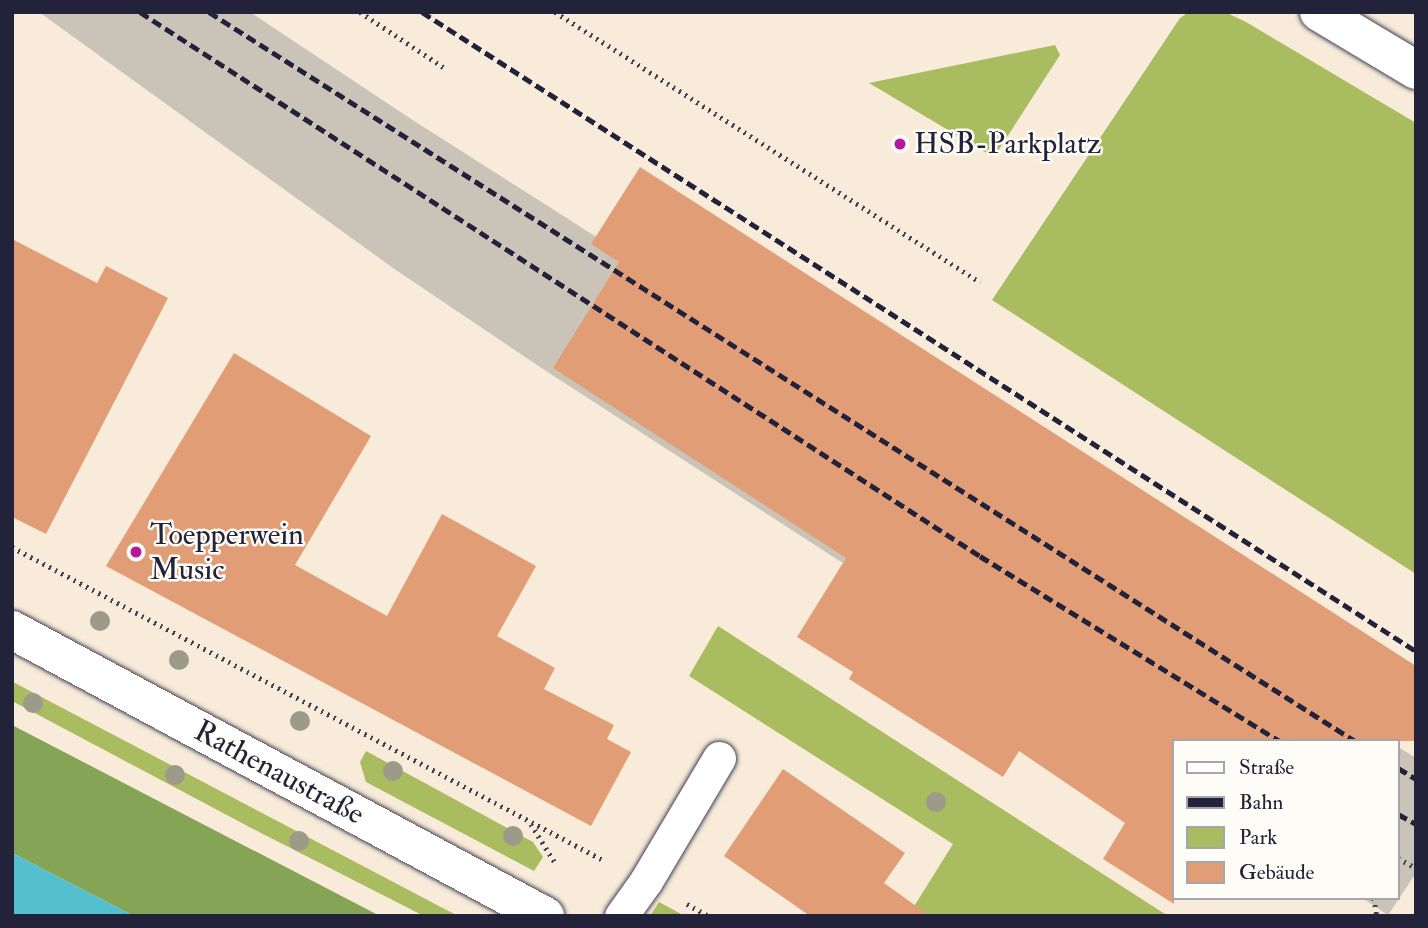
<!DOCTYPE html>
<html>
<head>
<meta charset="utf-8">
<style>
	body { margin:0 }
	#map { position:relative; width:1428px; height:928px; overflow:hidden; background:#f8ebd9; font-family:"IM FELL Double Pica",serif }
	div>[style] { position:absolute }
	.industrial>* { inset:0; background:#c9c3b8 }
	.green>* { inset:0; background:#a9bc60 }
	.forest>* { inset:0; background:#86a456 }
	.water>* { inset:0; background:#54c0cd }
	.building>* { inset:0; background:#e19e76 }
	.path>* { height:4.5px; margin-top:-2.25px; transform-origin:0; background:repeating-linear-gradient(90deg,#424053 0 2px,transparent 0 7px) }
	.roads { filter:drop-shadow(0 0 2px #424053) drop-shadow(0 0 2px #424053) }
	.lane>* { height:33px; margin:-16.5px; padding:0 16.5px; transform-origin:16.5px; border-radius:16.5px; background:#fff }
	.street>* { height:38px; margin:-19px; padding:0 19px; transform-origin:19px; border-radius:19px; background:#fff }
	.secondary>* { height:38px; margin:-19px; padding:0 19px; transform-origin:19px; border-radius:19px; background:#fff }
	.rail>* { height:5px; margin-top:-2.5px; transform-origin:0; background:repeating-linear-gradient(90deg,#22223b 0 10px,transparent 0 15px) }
	.trees>* { width:20px; height:20px; margin:-10px; border-radius:50%; background:#9c9a89 }
	.dots>* { width:19px; height:19px; translate:-50% -50%; box-sizing:border-box; border:4px solid #fdfcf7; border-radius:50% }
	span { translate:-50% -50%; white-space:nowrap; text-align:center; line-height:1.15; -webkit-text-stroke:5px #fdfcf7; paint-order:stroke }
	.poi-label { font-size:30px; color:#22223b }
	.left { translate:0 -50%; text-align:left }
	.street-label { font-size:30px; color:#22223b }
	.frame { position:absolute; inset:0; border:14px solid #22223b; pointer-events:none }
	.legend { position:absolute; left:1172px; top:739px; width:228px; height:161px; box-sizing:border-box; background:#fdfcf7; border:2px solid #a5a5ac; margin:0; padding:9px 12px; list-style:none; font-size:21px; color:#22223b }
	.legend li { display:flex; align-items:center; gap:14px; height:35px }
	.legend b { width:35px; border:2px solid #a5a5ac }
</style>
</head>
<body>
<div id="map">
	<div class="industrial">
		<i style="clip-path:polygon(39px 12px,250px 12px,411px 119px,1389px 741px,1174px 741px,1174px 777px,546px 371px,393px 268px)"></i>
		<i style="clip-path:polygon(1398px 747px,1416px 758px,1416px 873px,1388px 915px,1362px 898px,1398px 898px)"></i>
	</div>
	<div class="green">
		<i style="clip-path:polygon(1225px 12px,1246px 22px,1416px 123px,1416px 574px,992px 300px,1180px 18px,1189px 12px)"></i>
		<i style="clip-path:polygon(1055px 45px,1060px 55px,996px 154px,990px 155px,869px 83px)"></i>
		<i style="clip-path:polygon(718px 626px,1168px 916px,908px 916px,953px 844px,689px 676px)"></i>
		<i style="clip-path:polygon(12px 681px,13px 682px,458px 916px,424px 916px,259px 832px,12px 701px)"></i>
		<i style="clip-path:polygon(366px 751px,533px 842px,543px 857px,534px 871px,366px 782px,360px 762px)"></i>
		<i style="clip-path:polygon(659px 902px,685px 916px,650px 916px)"></i>
	</div>
	<div class="forest">
		<i style="clip-path:polygon(12px 725px,380px 916px,134px 916px,12px 853px)"></i>
	</div>
	<div class="water">
		<i style="clip-path:polygon(12px 853px,134px 916px,12px 916px)"></i>
	</div>
	<div class="building">
		<i style="clip-path:polygon(640px 167px,1416px 666px,1416px 741px,1174px 741px,1174px 904px,1103px 859px,1125px 823px,1019px 751px,1003px 777px,849px 679px,853px 672px,797px 637px,846px 558px,553px 368px,619px 262px,591px 244px)"></i>
		<i style="clip-path:polygon(12px 239px,97px 283px,106px 266px,168px 298px,46px 534px,12px 517px)"></i>
		<i style="clip-path:polygon(234px 353px,371px 436px,295px 565px,387px 616px,442px 514px,536px 566px,497px 636px,555px 668px,544px 689px,614px 725px,607px 739px,631px 752px,591px 826px,106px 566px)"></i>
		<i style="clip-path:polygon(783px 769px,905px 853px,884px 883px,930px 916px,810px 916px,724px 856px)"></i>
	</div>
	<div class="path">
		<i style="left:360px;top:12px;width:100px;rotate:33.5deg"></i>
		<i style="left:555px;top:12px;width:504px;rotate:32.43deg"></i>
		<i style="left:12px;top:547px;width:671px;rotate:27.9deg"></i>
		<i style="left:531px;top:824px;width:47px;rotate:58deg"></i>
		<i style="left:1398px;top:858px;width:21px;rotate:29deg"></i>
		<i style="left:1374px;top:898px;width:18px;rotate:81deg"></i>
		<i style="left:687px;top:904px;width:25px;rotate:29deg"></i>
	</div>
	<div class="roads">
		<div class="lane">
			<i style="left:621px;top:916px;width:43px;rotate:-54.5deg"></i>
			<i style="left:646px;top:881px;width:143px;rotate:-59.3deg"></i>
		</div>
		<div class="street">
			<i style="left:1319px;top:12px;width:113px;rotate:30.9deg"></i>
		</div>
		<div class="secondary">
			<i style="left:12px;top:630px;width:605px;rotate:28.22deg"></i>
		</div>
	</div>
	<div class="rail">
		<i style="left:140px;top:12px;width:1001px;rotate:32.93deg"></i>
		<i style="left:980px;top:556px;width:352px;rotate:31.7deg"></i>
		<i style="left:209px;top:12px;width:1358px;rotate:32.46deg"></i>
		<i style="left:422px;top:12px;width:1182px;rotate:32.74deg"></i>
		<i style="left:1398px;top:768px;width:21px;rotate:31deg"></i>
		<i style="left:1398px;top:814px;width:21px;rotate:29deg"></i>
	</div>
	<div class="trees">
		<i style="left:100px;top:621px"></i>
		<i style="left:179px;top:660px"></i>
		<i style="left:33px;top:703px"></i>
		<i style="left:300px;top:721px"></i>
		<i style="left:393px;top:771px"></i>
		<i style="left:175px;top:775px"></i>
		<i style="left:936px;top:802px"></i>
		<i style="left:513px;top:836px"></i>
		<i style="left:299px;top:841px"></i>
	</div>
	<div class="dots">
		<i style="left:900px;top:144px;background:#b5179e"></i>
		<i style="left:136px;top:552px;background:#b5179e"></i>
	</div>
	<div class="poi-label">
		<span class="left" style="left:914px;top:144px">HSB-Parkplatz</span>
		<span class="left" style="left:150px;top:552px">Toepperwein<br>Music</span>
	</div>
	<div class="street-label">
		<span style="left:279px;top:773px;rotate:28deg">Rathenaustraße</span>
	</div>
	<div class="frame"></div>
	<ul class="legend">
	<li><b style="height:9px;background:#fff"></b>Straße</li>
	<li><b style="height:9px;background:#22223b"></b>Bahn</li>
	<li><b style="height:19px;background:#a9bc60"></b>Park</li>
	<li><b style="height:19px;background:#e19e76"></b>Gebäude</li>
	</ul>
</div>
</body>
</html>
